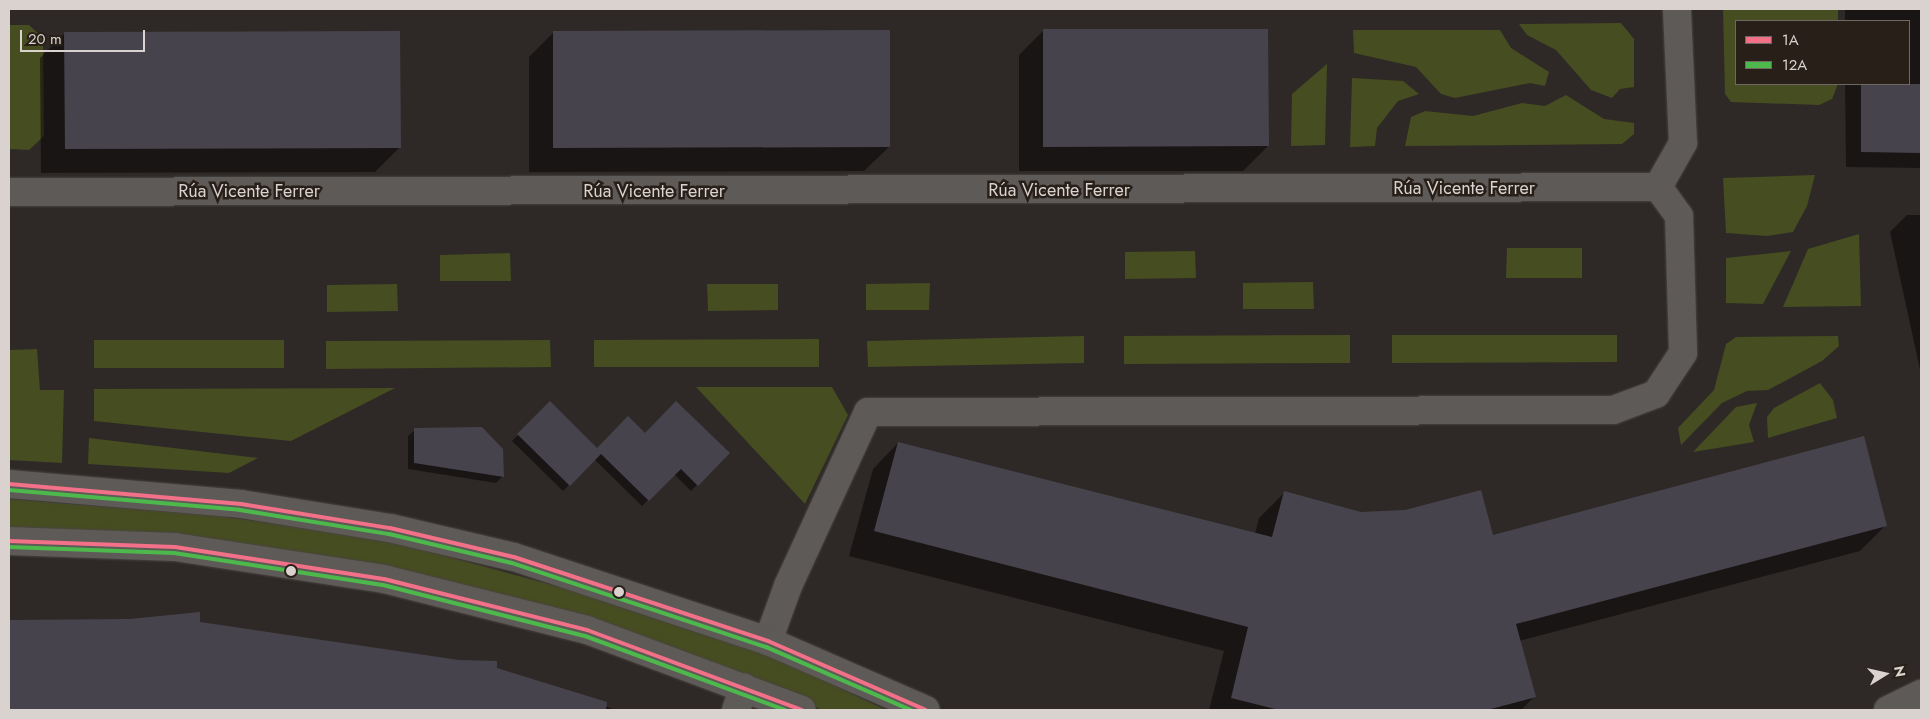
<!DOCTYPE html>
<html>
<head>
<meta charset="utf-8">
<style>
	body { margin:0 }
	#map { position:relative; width:1930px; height:719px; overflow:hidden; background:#2e2926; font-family:Jost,sans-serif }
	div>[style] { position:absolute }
	.green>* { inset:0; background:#464d21 }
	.shadow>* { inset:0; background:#0007 }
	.building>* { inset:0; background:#47434d }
	.roads { filter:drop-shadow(0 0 1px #494442) drop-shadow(0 0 1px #494442) }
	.minor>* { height:28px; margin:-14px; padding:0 14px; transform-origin:14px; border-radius:14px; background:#5e5a57 }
	.bus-1>* { height:4px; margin:-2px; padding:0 2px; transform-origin:2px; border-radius:2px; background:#f27088 }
	.bus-2>* { height:4px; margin:-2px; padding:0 2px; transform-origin:2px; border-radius:2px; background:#4db94c }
	.dots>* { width:14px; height:14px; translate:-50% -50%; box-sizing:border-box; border:2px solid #281f19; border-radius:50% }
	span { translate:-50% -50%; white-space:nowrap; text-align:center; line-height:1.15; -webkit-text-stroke:5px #281f19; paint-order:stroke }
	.street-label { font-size:18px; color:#d9d2ce }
	.frame { position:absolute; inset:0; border:10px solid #d9d2ce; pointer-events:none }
	.legend { position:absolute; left:1735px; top:20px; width:175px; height:65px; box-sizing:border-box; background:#281f19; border:1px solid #6f6761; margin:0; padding:6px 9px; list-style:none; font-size:15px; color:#d9d2ce }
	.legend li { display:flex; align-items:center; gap:10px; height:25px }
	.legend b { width:25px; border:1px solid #6f6761 }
	.north { position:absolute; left:1860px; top:649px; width:50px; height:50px; -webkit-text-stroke:4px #281f19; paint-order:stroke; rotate:80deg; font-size:14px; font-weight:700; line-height:20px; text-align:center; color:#d9d2ce }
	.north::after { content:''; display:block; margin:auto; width:18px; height:22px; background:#d9d2ce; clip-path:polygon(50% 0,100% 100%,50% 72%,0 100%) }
	.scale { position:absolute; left:20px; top:30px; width:125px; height:22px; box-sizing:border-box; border:2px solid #d9d2ce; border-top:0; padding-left:6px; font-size:15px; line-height:18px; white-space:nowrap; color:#d9d2ce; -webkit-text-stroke:4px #281f19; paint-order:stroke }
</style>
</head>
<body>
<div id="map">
	<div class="green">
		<i style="clip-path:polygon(1723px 9px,1838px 9px,1838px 21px,1736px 21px,1736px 84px,1838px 84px,1832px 99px,1819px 105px,1731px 102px,1725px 94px)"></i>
		<i style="clip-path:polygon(1621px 23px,1634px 39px,1634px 87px,1620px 89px,1612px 98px,1591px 90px,1556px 50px,1527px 35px,1519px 24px)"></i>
		<i style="clip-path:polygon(9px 25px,29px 25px,43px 38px,44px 136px,29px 150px,9px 149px)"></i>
		<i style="clip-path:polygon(1353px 30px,1500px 30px,1511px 48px,1549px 72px,1545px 86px,1530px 83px,1455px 98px,1441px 94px,1416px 67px,1354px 53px)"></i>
		<i style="clip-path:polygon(1327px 64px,1325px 145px,1291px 146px,1292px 94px)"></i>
		<i style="clip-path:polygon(1352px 78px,1403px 81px,1419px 94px,1398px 101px,1377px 128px,1375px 146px,1350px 147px)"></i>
		<i style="clip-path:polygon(1566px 95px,1604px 119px,1634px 123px,1634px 134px,1622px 144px,1405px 146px,1411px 117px,1425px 111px,1473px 116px,1522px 103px,1545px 106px)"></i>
		<i style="clip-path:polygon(1815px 175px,1807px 206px,1793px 232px,1767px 236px,1726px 233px,1723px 178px)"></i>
		<i style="clip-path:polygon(1859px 234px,1861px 306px,1783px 307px,1808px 249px)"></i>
		<i style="clip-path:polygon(1507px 248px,1582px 248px,1582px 278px,1506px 278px)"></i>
		<i style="clip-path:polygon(1195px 251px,1196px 278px,1125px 279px,1125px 252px)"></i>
		<i style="clip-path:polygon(1791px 251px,1763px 304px,1726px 303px,1726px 258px)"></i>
		<i style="clip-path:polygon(510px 253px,511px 281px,440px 281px,440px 255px)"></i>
		<i style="clip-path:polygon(1313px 282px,1314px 309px,1243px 309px,1243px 283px)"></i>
		<i style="clip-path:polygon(930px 283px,929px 310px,866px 310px,866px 284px)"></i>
		<i style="clip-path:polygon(397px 284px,398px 311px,327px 312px,327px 285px)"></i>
		<i style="clip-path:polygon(707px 284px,778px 284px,778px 310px,708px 311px)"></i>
		<i style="clip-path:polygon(1350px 335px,1350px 363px,1124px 364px,1124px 336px)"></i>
		<i style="clip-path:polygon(1392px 335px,1617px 335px,1617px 362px,1392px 363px)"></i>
		<i style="clip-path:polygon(1084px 336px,1084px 363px,868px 367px,867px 341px)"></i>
		<i style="clip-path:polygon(1838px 336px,1839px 346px,1822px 361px,1768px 390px,1747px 391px,1722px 403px,1681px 445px,1678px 428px,1714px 390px,1726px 344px,1736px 337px)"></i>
		<i style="clip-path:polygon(819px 339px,819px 367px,594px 367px,594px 340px)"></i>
		<i style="clip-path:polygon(94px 340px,284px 340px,284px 368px,94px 368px)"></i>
		<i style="clip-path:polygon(550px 340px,551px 367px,326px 369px,326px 341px)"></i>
		<i style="clip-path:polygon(37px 349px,40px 390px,64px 390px,62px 463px,9px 460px,9px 350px)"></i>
		<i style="clip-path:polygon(1820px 383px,1833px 400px,1837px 418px,1768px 438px,1767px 417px,1774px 408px)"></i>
		<i style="clip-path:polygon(696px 387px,832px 387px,848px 415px,805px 504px)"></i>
		<i style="clip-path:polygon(395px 388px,291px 441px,94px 421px,94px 389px)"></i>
		<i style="clip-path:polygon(1757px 403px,1749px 425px,1754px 442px,1693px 452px,1736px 407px)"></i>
		<i style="clip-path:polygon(89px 438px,258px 458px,229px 473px,88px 464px)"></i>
		<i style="clip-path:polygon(9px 499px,219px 516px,386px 540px,604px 599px,761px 651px,886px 710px,822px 710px,745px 674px,594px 621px,9px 528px)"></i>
	</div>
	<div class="shadow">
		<i style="clip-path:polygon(1845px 9px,1921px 9px,1921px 168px,1846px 167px,1845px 84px,1909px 84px,1909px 21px,1845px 21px)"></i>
		<i style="clip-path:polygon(1043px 31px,1268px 146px,1243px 171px,1019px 171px,1019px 55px)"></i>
		<i style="clip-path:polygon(554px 32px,889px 147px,864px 171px,529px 172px,529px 57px)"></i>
		<i style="clip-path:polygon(65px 33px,399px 148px,375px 172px,41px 173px,40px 58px)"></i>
		<i style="clip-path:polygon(1907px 215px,1921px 215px,1921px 374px,1890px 232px)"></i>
		<i style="clip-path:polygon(550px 403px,597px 450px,645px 434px,728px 453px,691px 491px,674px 474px,642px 506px,594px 459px,563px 491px,512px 441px)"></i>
		<i style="clip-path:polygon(415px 430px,502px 449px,502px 477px,496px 483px,408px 469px,408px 436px)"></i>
		<i style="clip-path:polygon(898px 443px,1255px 534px,1259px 518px,1284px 493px,1361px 513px,1492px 536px,1885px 526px,1860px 551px,1519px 641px,1534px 697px,1521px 710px,1209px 710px,1224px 651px,849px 556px,873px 469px)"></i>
		<i style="clip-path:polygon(130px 620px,198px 623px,496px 669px,616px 710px,9px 710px,9px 621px)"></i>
	</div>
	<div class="building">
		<i style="clip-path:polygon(1043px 29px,1268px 29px,1269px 146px,1043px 147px)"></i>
		<i style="clip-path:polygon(890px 30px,890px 147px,553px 148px,553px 31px)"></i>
		<i style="clip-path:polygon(400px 31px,401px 148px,65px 149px,64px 32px)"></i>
		<i style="clip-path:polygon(1861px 84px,1921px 84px,1921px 153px,1861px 152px)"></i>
		<i style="clip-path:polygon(550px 401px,597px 448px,628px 416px,645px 433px,676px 401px,730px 453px,698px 486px,681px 469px,649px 501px,601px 454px,570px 486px,517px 434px)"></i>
		<i style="clip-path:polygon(482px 427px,503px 449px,504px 477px,414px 463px,414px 428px)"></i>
		<i style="clip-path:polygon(1864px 436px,1887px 526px,1516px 624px,1536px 697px,1487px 710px,1279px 710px,1231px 698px,1248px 627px,874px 531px,898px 442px,1272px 537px,1284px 491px,1361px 512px,1405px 510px,1481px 490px,1493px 535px)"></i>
		<i style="clip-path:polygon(200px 612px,200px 622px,459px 660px,497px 661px,497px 668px,607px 702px,606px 710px,9px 710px,9px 620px,130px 619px)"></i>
	</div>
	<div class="roads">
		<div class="minor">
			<i style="left:1658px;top:187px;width:51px;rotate:-60.4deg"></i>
			<i style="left:1683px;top:143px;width:134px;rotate:-92.6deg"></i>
			<i style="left:9px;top:192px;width:1649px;rotate:-0.17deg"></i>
			<i style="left:1658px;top:187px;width:36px;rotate:54deg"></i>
			<i style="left:1679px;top:216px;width:137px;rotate:88.3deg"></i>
			<i style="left:1683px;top:353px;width:49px;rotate:123.4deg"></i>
			<i style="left:1656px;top:394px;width:46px;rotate:159.6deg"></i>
			<i style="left:1613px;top:410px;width:745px;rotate:179.85deg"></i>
			<i style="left:868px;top:412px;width:192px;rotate:114.7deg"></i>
			<i style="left:788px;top:586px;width:59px;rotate:110deg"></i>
			<i style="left:9px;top:484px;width:233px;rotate:4.9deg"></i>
			<i style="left:241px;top:504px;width:151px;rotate:9.2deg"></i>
			<i style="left:390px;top:528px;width:127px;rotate:13.2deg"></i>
			<i style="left:514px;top:557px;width:268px;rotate:18.3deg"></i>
			<i style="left:768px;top:641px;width:172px;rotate:23.6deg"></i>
			<i style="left:9px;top:541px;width:166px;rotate:2.1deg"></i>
			<i style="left:175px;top:547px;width:211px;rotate:8.7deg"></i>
			<i style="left:384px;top:579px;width:209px;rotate:14.1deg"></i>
			<i style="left:587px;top:630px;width:229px;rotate:20.4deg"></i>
			<i style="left:736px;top:710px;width:24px;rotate:-71deg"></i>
			<i style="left:1888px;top:710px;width:37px;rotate:-26deg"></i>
		</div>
	</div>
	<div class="bus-1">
		<i style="left:9px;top:484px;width:233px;rotate:4.9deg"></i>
		<i style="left:241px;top:504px;width:151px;rotate:9.2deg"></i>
		<i style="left:390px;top:528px;width:127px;rotate:13.2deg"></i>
		<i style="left:514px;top:557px;width:268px;rotate:18.3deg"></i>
		<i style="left:768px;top:641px;width:172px;rotate:23.6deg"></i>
		<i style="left:9px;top:541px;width:166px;rotate:2.1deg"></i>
		<i style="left:175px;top:547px;width:211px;rotate:8.7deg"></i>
		<i style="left:384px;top:579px;width:209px;rotate:14.1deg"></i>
		<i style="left:587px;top:630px;width:229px;rotate:20.4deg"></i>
	</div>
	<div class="bus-2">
		<i style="left:9px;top:490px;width:232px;rotate:4.9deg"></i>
		<i style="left:240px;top:510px;width:151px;rotate:9.2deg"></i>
		<i style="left:389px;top:534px;width:126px;rotate:13.3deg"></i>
		<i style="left:512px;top:563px;width:268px;rotate:18.3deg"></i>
		<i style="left:766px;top:647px;width:158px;rotate:23.5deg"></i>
		<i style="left:9px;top:547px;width:165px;rotate:2.1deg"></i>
		<i style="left:174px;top:553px;width:211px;rotate:8.7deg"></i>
		<i style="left:383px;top:585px;width:208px;rotate:14.2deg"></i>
		<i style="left:585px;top:636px;width:213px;rotate:20.3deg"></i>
	</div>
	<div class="dots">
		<i style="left:291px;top:571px;background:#d9d2ce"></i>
		<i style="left:619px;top:592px;background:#d9d2ce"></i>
	</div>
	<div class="street-label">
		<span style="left:1464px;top:188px">Rúa Vicente Ferrer</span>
		<span style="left:1059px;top:190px">Rúa Vicente Ferrer</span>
		<span style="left:249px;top:191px">Rúa Vicente Ferrer</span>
		<span style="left:654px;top:191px">Rúa Vicente Ferrer</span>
	</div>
	<div class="frame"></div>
	<ul class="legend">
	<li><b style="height:6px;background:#f27088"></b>1A</li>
	<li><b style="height:6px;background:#4db94c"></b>12A</li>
	</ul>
	<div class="north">N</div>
	<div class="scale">20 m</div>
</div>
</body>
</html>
